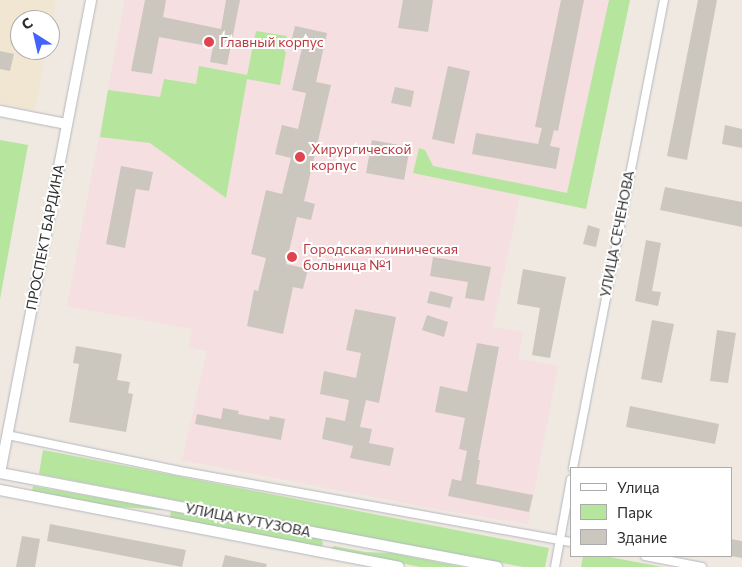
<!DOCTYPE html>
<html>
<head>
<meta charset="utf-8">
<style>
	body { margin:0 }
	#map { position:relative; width:742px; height:567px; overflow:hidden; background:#efe9e1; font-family:Commissioner,sans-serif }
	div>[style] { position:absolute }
	.education>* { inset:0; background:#f0e6d1 }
	.medical>* { inset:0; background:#f5dfe0 }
	.green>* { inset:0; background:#b6e59e }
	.building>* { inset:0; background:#cbc7bf }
	.roads { filter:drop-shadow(0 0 1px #b4b7c1) drop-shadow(0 0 1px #b4b7c1) }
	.street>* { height:8px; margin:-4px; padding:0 4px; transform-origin:4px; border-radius:4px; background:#fff }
	.secondary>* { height:10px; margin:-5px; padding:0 5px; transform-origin:5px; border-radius:5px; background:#fff }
	.dots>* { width:14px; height:14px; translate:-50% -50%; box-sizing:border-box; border:2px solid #fff; border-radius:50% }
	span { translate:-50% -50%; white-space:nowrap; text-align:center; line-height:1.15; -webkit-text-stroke:4px #fff; paint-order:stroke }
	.health-label { font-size:14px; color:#be3a42 }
	.left { translate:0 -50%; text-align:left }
	.street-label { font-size:14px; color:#2e2e2e }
	.legend { position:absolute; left:570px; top:467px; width:162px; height:90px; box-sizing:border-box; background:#fff; border:1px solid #ababab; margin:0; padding:6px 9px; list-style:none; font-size:15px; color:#2e2e2e }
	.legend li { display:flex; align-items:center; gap:10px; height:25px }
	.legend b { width:25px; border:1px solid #ababab }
	.north { position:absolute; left:10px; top:10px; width:50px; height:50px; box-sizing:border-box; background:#fff; border:1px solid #ababab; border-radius:50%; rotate:325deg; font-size:14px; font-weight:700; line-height:20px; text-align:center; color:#2e2e2e }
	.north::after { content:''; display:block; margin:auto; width:18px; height:22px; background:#4264fb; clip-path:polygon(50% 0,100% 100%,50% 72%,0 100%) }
</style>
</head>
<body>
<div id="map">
	<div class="education">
		<i style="clip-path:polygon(0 0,56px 0,50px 31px,50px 20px,20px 20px,20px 50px,46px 50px,36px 106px,32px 110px,0 104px)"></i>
	</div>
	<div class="medical">
		<i style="clip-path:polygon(125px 0,630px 0,586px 209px,520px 195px,493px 327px,523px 332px,518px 359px,558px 366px,528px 524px,446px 511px,182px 460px,207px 351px,189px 347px,192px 329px,67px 306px)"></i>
	</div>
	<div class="green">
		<i style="clip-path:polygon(609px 0,630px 0,586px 209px,413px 173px,419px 148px,425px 150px,433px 166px,567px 193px)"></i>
		<i style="clip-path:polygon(256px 31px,287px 36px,284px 51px,286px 52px,280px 85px,247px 79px,226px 198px,150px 143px,100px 137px,108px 90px,160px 97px,164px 79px,196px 84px,199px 66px,247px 75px)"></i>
		<i style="clip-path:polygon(0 140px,28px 145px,0 299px)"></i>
		<i style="clip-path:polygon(43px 450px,549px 548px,545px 567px,523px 567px,39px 474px)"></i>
		<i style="clip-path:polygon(33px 486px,161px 509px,162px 510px,106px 506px,32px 492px)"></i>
		<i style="clip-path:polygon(171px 511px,321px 539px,323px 543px,322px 547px,170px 518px)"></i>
		<i style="clip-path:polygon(334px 546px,365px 552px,391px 553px,463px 567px,420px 567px,331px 549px)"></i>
		<i style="clip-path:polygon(583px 556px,604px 556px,663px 567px,581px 567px)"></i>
	</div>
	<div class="building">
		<i style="clip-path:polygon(145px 0,166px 0,163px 17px,221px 29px,226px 0,240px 0,227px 65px,210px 62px,213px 47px,159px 37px,152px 74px,131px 71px)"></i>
		<i style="clip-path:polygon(403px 0,433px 0,428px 32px,398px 28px)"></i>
		<i style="clip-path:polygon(561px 0,584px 0,558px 131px,554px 130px,550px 146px,560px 148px,556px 169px,472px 154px,476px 133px,538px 144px,542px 128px,535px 127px)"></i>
		<i style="clip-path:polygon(698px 0,717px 0,687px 160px,667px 156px)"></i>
		<i style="clip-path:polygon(295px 26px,327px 33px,316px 82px,331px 85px,304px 201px,315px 204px,311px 220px,297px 217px,286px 264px,308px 269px,303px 289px,293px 287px,283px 334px,247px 326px,254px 290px,258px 291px,266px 258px,251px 254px,266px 190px,282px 194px,291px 158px,275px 154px,282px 125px,298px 129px,306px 93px,292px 90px,303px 44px,291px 42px)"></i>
		<i style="clip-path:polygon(0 51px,14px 54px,10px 71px,0 69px)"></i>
		<i style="clip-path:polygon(448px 66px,470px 71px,454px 144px,432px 139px)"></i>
		<i style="clip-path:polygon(395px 87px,414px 91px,411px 107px,391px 103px)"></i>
		<i style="clip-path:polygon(725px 125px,742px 129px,742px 148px,722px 144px)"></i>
		<i style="clip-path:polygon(372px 140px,410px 147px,404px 180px,366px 173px)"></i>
		<i style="clip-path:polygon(121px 166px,153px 172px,149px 191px,136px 189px,125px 248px,106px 244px)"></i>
		<i style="clip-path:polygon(665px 187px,742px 202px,742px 227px,660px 210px)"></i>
		<i style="clip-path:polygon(588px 225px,600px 229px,596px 247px,583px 244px)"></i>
		<i style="clip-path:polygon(646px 240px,661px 243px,652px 291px,661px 292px,658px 306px,635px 301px)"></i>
		<i style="clip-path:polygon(433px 257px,491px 267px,484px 301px,465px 298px,468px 282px,430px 276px)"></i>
		<i style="clip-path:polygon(523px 269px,566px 277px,550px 358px,532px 355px,540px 308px,517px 304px)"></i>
		<i style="clip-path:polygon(430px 291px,453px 297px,450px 308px,427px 303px)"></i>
		<i style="clip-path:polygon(355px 309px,396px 317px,379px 403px,366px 400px,360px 427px,372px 429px,369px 443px,394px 448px,390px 466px,350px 458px,353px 446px,322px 439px,326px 417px,345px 421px,349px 400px,320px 394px,324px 371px,356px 378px,361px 353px,346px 350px)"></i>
		<i style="clip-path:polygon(427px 315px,448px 322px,444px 337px,422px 330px)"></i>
		<i style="clip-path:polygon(652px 320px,674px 324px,662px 383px,641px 379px)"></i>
		<i style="clip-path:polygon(717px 330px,736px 333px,728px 383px,710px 381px)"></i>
		<i style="clip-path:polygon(477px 343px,499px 347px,478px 460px,480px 460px,476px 484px,533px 495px,529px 512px,448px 496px,452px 479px,461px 481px,467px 451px,459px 449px,465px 418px,435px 412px,440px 386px,467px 392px)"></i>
		<i style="clip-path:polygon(76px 346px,122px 354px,117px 380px,130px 382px,128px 393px,133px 394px,126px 432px,69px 422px,79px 364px,73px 363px)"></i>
		<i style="clip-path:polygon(630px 406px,719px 424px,715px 444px,626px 427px)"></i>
		<i style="clip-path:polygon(223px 408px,239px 411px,238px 414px,269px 420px,270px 416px,285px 419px,281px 440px,195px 424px,197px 414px,221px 419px)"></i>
		<i style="clip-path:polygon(50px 524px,186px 550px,182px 567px,47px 541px)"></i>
		<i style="clip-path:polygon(22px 536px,40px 539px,35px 567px,16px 567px)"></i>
		<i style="clip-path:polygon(731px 539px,742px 541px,742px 558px,731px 556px)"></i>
		<i style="clip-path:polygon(225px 555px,267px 564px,266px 567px,222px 567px)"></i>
	</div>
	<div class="roads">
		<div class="street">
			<i style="left:7px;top:435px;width:171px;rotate:11.8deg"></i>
			<i style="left:174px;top:470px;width:403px;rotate:10.3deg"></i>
			<i style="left:573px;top:468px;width:477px;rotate:-79deg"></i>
			<i style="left:645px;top:556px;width:58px;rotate:10.9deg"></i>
			<i style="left:555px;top:567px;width:89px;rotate:-79.7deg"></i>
		</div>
		<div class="secondary">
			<i style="left:0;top:111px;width:67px;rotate:11.1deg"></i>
			<i style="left:0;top:473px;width:506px;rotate:10.71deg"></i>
			<i style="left:0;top:473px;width:482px;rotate:-79.1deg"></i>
			<i style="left:0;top:490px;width:406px;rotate:10.9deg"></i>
		</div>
	</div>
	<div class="dots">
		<i style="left:209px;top:42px;background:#e0444e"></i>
		<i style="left:300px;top:157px;background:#e0444e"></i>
		<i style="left:292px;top:257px;background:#e0444e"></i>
	</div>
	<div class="health-label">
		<span class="left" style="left:220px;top:42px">Главный корпус</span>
		<span class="left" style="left:311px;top:157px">Хирургической<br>корпус</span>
		<span class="left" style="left:303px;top:257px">Городская клиническая<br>больница №1</span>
	</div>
	<div class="street-label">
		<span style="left:617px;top:234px;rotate:-79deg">УЛИЦА СЕЧЕНОВА</span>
		<span style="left:45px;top:237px;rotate:-79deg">ПРОСПЕКТ БАРДИНА</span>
		<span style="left:248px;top:520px;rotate:11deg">УЛИЦА КУТУЗОВА</span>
	</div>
	<ul class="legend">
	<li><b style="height:6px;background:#fff"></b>Улица</li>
	<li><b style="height:14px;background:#b6e59e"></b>Парк</li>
	<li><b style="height:14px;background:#cbc7bf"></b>Здание</li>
	</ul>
	<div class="north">С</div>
</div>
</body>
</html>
